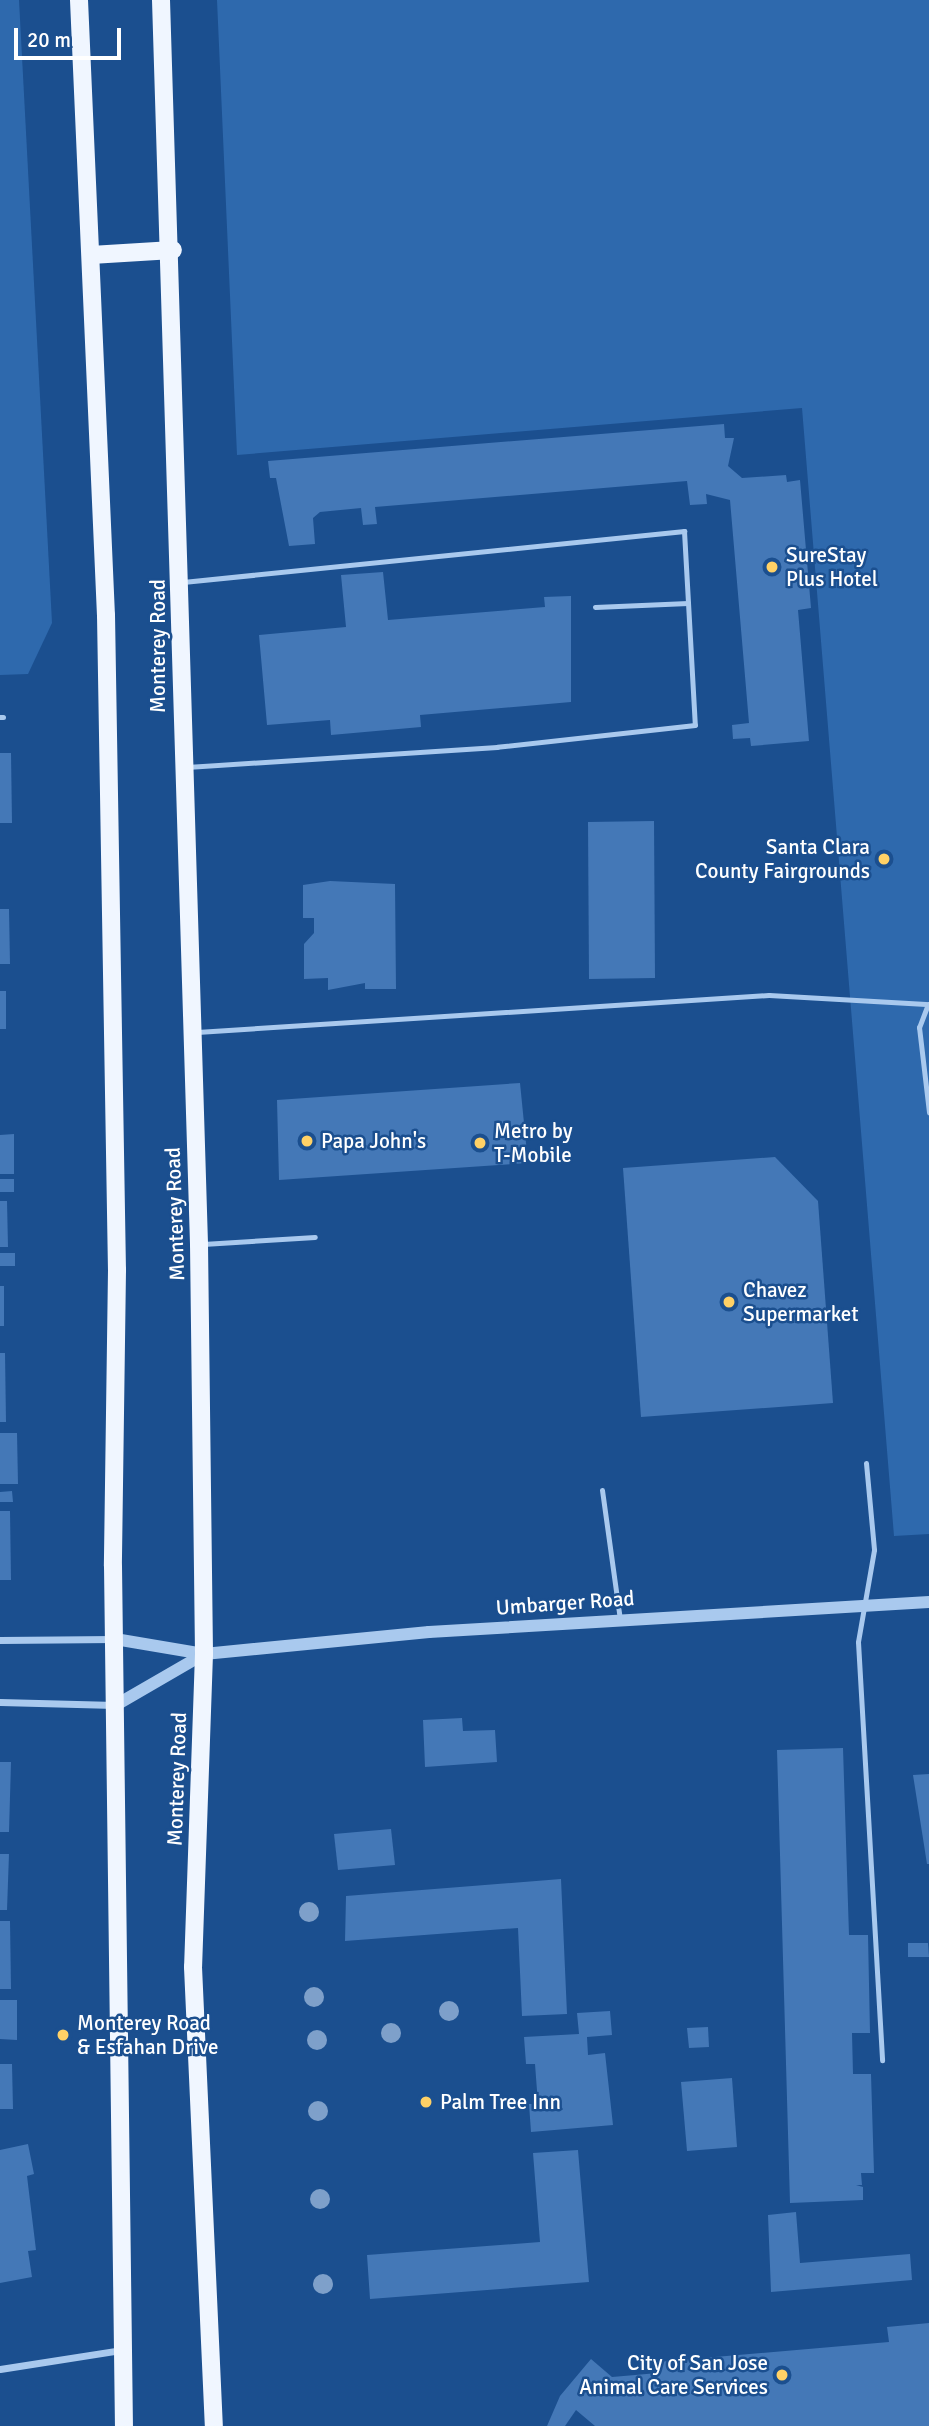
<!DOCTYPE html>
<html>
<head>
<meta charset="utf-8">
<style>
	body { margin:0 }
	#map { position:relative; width:929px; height:2426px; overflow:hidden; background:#1b4f8f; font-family:Signika,sans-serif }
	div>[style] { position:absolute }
	.green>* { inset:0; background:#2e69ad }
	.building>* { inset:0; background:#4478b7 }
	.service>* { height:5px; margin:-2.5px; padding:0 2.5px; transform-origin:2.5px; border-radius:2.5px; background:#a9c9ee }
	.minor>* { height:7px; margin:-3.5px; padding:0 3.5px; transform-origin:3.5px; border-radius:3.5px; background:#a9c9ee }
	.tertiary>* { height:12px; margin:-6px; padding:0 6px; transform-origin:6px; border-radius:6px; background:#a9c9ee }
	.primary>* { height:18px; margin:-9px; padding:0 9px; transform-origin:9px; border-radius:9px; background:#f0f6ff }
	.trees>* { width:20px; height:20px; margin:-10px; border-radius:50%; background:#7ea0ca }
	.dots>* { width:19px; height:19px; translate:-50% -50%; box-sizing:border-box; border:4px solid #1b4f8f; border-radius:50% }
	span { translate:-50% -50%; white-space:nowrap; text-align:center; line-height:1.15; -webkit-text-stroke:5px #1b4f8f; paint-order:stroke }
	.poi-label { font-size:21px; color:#fff }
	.left { translate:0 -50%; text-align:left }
	.right { translate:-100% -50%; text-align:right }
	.street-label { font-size:21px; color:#fff }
	.scale { position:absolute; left:14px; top:28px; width:107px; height:32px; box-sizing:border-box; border:4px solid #fff; border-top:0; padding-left:9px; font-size:21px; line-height:24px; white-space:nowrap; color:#fff; -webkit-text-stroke:5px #1b4f8f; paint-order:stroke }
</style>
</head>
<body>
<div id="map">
	<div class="green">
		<i style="clip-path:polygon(0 0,19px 0,52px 623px,28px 674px,0 675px)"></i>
		<i style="clip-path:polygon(217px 0,929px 0,929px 1534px,894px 1536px,802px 408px,237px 455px)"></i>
	</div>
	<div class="building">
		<i style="clip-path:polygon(724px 424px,725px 438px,734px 438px,728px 466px,742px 478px,786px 475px,787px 482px,800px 480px,811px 608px,798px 610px,809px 741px,751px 746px,750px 738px,733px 739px,732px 725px,749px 723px,730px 500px,706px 494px,707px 504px,690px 505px,687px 481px,375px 507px,377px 524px,363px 525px,361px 508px,320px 512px,313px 518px,315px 544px,289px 546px,276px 478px,270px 478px,268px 461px)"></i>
		<i style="clip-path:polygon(383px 572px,388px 620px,545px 607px,544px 597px,571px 596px,571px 702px,420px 715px,421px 727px,331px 735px,330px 720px,267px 725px,259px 635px,346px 627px,341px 575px)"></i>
		<i style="clip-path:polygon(0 753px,11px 753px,12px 823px,0 823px)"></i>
		<i style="clip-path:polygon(654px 821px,655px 978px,589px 979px,588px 822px)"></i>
		<i style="clip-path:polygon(330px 881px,395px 884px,396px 989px,365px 989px,365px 983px,328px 990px,328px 978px,304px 979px,304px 944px,314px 933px,314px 918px,303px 918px,303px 885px)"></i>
		<i style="clip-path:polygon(0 909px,9px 909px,10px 964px,0 964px)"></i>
		<i style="clip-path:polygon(0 991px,6px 991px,6px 1029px,0 1029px)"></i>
		<i style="clip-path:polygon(520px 1083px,528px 1163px,279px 1180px,277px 1100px)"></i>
		<i style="clip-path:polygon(14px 1134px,14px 1174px,0 1174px,0 1135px)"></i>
		<i style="clip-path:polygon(775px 1157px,818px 1201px,833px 1403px,641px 1417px,623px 1168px)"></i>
		<i style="clip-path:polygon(0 1179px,14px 1179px,14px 1192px,0 1192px)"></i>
		<i style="clip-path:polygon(0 1201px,7px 1201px,8px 1247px,0 1247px)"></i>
		<i style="clip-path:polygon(0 1253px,15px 1253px,15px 1266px,0 1266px)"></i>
		<i style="clip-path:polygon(0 1286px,4px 1286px,4px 1326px,0 1326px)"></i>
		<i style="clip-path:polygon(0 1353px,5px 1353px,6px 1422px,0 1422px)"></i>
		<i style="clip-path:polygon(0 1433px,17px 1433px,18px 1484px,0 1484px)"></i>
		<i style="clip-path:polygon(12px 1491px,13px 1502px,0 1502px,0 1492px)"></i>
		<i style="clip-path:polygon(0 1511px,10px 1511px,11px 1580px,0 1580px)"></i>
		<i style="clip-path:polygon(462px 1718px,463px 1731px,495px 1730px,497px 1762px,425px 1767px,423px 1720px)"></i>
		<i style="clip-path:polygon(843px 1748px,849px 1935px,868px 1935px,870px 2033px,852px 2033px,853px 2074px,871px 2074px,874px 2173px,861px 2173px,862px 2185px,856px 2185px,863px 2187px,863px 2200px,790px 2203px,777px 1750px)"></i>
		<i style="clip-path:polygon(0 1762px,11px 1762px,9px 1832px,0 1832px)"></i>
		<i style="clip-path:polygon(929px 1774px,929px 1864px,927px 1864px,913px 1775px)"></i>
		<i style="clip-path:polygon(391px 1829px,395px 1865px,338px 1870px,334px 1834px)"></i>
		<i style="clip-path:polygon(0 1854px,9px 1854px,7px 1910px,0 1910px)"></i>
		<i style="clip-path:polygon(561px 1879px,567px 2014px,522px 2016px,518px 1928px,345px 1941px,346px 1896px)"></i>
		<i style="clip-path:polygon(0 1921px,10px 1921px,11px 1989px,0 1989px)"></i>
		<i style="clip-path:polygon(908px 1943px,928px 1943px,929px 1957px,908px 1957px)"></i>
		<i style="clip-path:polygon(0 2000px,17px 2000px,17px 2040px,0 2039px)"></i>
		<i style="clip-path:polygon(610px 2011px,612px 2035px,587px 2037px,588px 2055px,605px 2053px,613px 2125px,531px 2132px,529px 2104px,538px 2104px,535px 2064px,526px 2064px,524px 2037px,579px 2034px,577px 2013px)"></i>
		<i style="clip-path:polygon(708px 2027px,709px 2047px,689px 2048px,687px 2028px)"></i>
		<i style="clip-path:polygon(0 2064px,12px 2064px,13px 2109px,0 2109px)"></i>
		<i style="clip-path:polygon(732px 2078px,737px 2147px,687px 2151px,681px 2082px)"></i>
		<i style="clip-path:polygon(28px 2144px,34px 2174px,27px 2176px,36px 2250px,28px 2251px,32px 2277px,0 2283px,0 2150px)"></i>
		<i style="clip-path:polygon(578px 2150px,589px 2282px,370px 2299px,367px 2255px,540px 2242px,533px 2153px)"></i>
		<i style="clip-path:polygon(796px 2212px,800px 2263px,910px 2254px,912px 2280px,771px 2292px,768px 2215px)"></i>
		<i style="clip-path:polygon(929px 2323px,929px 2426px,595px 2426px,576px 2410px,565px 2426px,547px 2426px,560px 2396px,591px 2359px,612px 2377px,658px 2373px,657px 2362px,889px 2342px,887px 2327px)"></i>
	</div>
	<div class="service">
		<i style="left:183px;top:582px;width:504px;rotate:-5.81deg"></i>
		<i style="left:684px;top:531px;width:194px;rotate:86.8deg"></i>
		<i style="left:695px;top:725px;width:199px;rotate:173.7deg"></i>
		<i style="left:497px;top:747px;width:311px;rotate:176.3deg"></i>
		<i style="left:595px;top:607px;width:93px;rotate:-2.5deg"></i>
		<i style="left:0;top:717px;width:3px"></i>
		<i style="left:928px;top:1004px;width:25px;rotate:111deg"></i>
		<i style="left:919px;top:1027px;width:86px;rotate:83.3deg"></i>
		<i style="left:197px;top:1032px;width:573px;rotate:-3.7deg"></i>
		<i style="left:769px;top:995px;width:157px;rotate:3.3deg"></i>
		<i style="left:203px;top:1244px;width:112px;rotate:-3.6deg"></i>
		<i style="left:866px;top:1463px;width:87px;rotate:84.7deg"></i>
		<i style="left:874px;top:1550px;width:93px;rotate:99.9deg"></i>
		<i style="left:858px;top:1642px;width:419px;rotate:86.7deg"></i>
		<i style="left:602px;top:1490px;width:130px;rotate:82.1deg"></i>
	</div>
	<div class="minor">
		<i style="left:0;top:1640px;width:114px;rotate:-0.5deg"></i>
		<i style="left:0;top:1702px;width:115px;rotate:1.5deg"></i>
		<i style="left:0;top:2369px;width:122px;rotate:-8.9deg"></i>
	</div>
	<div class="tertiary">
		<i style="left:115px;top:1639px;width:90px;rotate:9.6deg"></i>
		<i style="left:204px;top:1654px;width:226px;rotate:-5.6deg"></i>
		<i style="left:429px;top:1632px;width:501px;rotate:-3.43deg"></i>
		<i style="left:116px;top:1705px;width:102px;rotate:-30.1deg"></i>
	</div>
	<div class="primary">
		<i style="left:79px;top:0;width:616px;rotate:87.49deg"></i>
		<i style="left:106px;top:615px;width:655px;rotate:89.04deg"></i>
		<i style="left:117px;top:1270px;width:296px;rotate:90.8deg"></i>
		<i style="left:113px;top:1566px;width:860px;rotate:89.27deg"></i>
		<i style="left:161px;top:0;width:1245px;rotate:88.25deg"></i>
		<i style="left:199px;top:1244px;width:410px;rotate:89.3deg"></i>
		<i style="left:204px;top:1654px;width:313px;rotate:92deg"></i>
		<i style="left:193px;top:1967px;width:459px;rotate:87.4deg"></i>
		<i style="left:91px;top:255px;width:82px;rotate:-3.5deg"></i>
	</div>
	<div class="trees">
		<i style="left:309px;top:1912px"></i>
		<i style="left:314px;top:1997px"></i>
		<i style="left:449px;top:2011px"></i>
		<i style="left:391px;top:2033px"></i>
		<i style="left:317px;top:2040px"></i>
		<i style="left:318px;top:2111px"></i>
		<i style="left:320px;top:2199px"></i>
		<i style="left:323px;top:2284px"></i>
	</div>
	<div class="dots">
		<i style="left:772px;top:567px;background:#ffd166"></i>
		<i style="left:884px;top:859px;background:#ffd166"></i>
		<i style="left:307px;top:1141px;background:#ffd166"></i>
		<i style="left:480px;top:1143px;background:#ffd166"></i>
		<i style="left:729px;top:1302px;background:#ffd166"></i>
		<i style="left:63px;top:2035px;background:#ffd166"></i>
		<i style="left:426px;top:2102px;background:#ffd166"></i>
		<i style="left:782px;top:2375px;background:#ffd166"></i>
	</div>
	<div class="poi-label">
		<span class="left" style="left:786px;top:567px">SureStay<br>Plus Hotel</span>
		<span class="right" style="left:870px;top:859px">Santa Clara<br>County Fairgrounds</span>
		<span class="left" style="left:494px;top:1143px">Metro by<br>T-Mobile</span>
		<span class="left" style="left:321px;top:1141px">Papa John's</span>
		<span class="left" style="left:743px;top:1302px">Chavez<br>Supermarket</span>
		<span class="left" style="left:77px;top:2035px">Monterey Road<br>&amp; Esfahan Drive</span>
		<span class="left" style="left:440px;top:2102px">Palm Tree Inn</span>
		<span class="right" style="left:768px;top:2375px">City of San Jose<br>Animal Care Services</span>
	</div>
	<div class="street-label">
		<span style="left:158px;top:646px;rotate:-90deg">Monterey Road</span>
		<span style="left:175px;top:1214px;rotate:-92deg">Monterey Road</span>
		<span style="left:565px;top:1603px;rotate:-4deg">Umbarger Road</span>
		<span style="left:177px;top:1779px;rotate:-88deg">Monterey Road</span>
	</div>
	<div class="scale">20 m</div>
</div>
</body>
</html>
